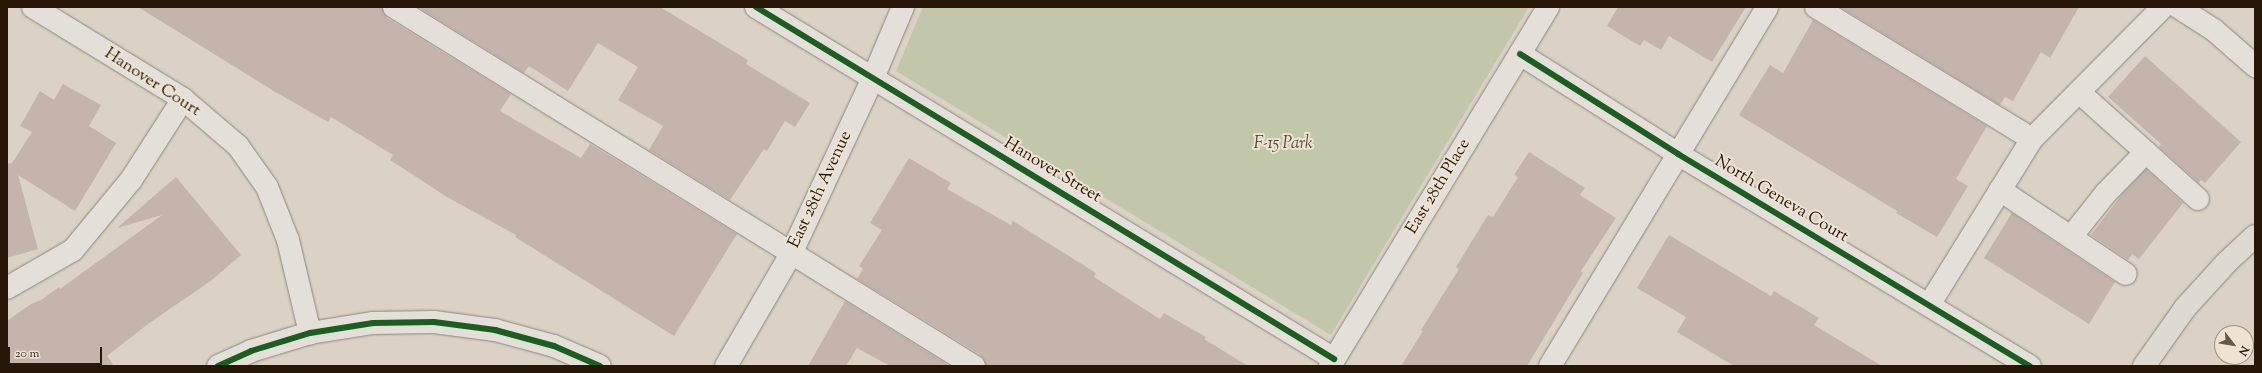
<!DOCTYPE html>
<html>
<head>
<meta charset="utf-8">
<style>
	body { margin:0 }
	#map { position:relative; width:2262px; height:373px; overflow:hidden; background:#dbd2c5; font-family:"Sorts Mill Goudy",serif }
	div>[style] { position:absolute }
	.green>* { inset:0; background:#c2c7ab }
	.building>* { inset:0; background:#c5b4ac }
	.roads { filter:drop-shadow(0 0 1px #8c857c) drop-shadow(0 0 1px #8c857c) }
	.minor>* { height:22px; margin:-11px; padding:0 11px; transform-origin:11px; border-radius:11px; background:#e4dfd9 }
	.major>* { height:22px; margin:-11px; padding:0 11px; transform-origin:11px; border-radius:11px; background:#dedad2 }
	.cycleway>* { height:6px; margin:-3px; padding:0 3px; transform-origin:3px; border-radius:3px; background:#1b5e20 }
	span { translate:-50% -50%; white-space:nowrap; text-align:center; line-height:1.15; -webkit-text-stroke:4px #eee3d3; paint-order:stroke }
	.street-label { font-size:17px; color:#271709 }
	.park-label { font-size:17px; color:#504933; font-style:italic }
	.frame { position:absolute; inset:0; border:8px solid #271709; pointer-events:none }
	.north { position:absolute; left:2214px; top:325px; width:40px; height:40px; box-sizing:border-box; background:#eee3d3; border:1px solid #9e9182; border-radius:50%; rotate:121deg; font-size:11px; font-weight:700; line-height:16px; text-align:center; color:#271709 }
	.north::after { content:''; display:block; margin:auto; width:14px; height:18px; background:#66584b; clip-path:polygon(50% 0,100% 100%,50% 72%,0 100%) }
	.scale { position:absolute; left:8px; top:347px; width:94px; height:18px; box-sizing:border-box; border:2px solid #271709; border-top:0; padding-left:5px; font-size:12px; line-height:14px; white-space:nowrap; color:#271709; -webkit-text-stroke:3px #eee3d3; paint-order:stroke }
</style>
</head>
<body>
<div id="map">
	<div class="green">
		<i style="clip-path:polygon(923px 7px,1529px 7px,1331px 335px,896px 71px)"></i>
	</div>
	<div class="building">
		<i style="clip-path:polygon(138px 7px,382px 7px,387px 18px,511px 94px,500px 111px,581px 158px,590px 144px,737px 234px,674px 336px,515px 237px,516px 235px,447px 197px,390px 160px,393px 155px,331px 117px,328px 122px,272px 90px)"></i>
		<i style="clip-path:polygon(418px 7px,660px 7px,748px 60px,746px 64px,810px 103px,795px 127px,785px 121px,767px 151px,764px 149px,730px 200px,649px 150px,663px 126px,618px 100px,638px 67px,598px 43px,568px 91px,529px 66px,524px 73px)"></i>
		<i style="clip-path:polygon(1618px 7px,1746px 7px,1712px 62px,1669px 36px,1661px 50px,1644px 40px,1640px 46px,1607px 26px)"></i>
		<i style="clip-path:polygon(1840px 7px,2079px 7px,2050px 58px,2041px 52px,2013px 101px,2005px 97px,2000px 105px)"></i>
		<i style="clip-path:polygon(1813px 20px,1987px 126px,1956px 179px,1968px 186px,1937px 237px,1896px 213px,1897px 211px,1739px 115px,1770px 65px,1783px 73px)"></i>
		<i style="clip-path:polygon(2145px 56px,2241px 142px,2205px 183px,2201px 180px,2199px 183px,2159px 147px,2161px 144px,2108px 97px)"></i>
		<i style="clip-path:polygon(63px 84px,101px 105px,89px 126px,116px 143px,75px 211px,18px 175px,38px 249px,7px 258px,7px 164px,12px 163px,32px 132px,20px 126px,40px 91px,54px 100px)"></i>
		<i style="clip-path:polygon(1529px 152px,1585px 188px,1580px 195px,1616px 218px,1581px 271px,1583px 273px,1527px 366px,1401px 366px,1423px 331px,1421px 330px,1459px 269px,1456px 267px,1488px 215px,1493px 217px,1518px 177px,1514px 175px)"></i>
		<i style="clip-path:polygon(909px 158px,951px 183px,947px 189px,1011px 225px,1013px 221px,1096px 273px,1094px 277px,1160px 319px,1164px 313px,1206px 337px,1204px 339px,1248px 366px,986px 366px,981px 355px,857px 279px,863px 269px,859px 266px,882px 230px,870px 223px)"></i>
		<i style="clip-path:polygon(2146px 169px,2183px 203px,2139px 259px,2132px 254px,2128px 260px,2091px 235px,2123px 193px)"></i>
		<i style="clip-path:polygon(176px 177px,241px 255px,212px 280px,148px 324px,107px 356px,114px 366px,7px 366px,7px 321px,31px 304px,41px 300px,59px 287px,60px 289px,162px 215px,117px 228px)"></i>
		<i style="clip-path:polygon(2012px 213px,2115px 282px,2089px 324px,1984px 258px)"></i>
		<i style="clip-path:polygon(1669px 235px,1771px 296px,1774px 291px,1819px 318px,1814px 325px,1882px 366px,1734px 366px,1677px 332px,1686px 317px,1637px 288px)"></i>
		<i style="clip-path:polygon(845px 301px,950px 366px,890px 366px,857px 348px,846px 366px,808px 366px)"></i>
	</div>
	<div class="roads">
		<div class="minor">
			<i style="left:33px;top:7px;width:176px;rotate:31.5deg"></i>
			<i style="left:183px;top:99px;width:72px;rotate:40.5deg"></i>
			<i style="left:238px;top:146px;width:50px;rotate:54.7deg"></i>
			<i style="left:267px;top:187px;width:57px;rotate:68.4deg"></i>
			<i style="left:288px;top:240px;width:96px;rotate:76.7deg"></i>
			<i style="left:394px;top:7px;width:682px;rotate:31.76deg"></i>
			<i style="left:756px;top:7px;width:677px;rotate:31.34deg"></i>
			<i style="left:1816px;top:7px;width:253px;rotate:31.4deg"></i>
			<i style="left:2178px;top:7px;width:43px;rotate:32.6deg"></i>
			<i style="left:2214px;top:30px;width:55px;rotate:41.3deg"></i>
			<i style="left:1520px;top:54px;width:187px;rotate:32.3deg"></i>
			<i style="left:1678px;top:154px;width:411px;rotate:31.1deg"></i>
			<i style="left:2079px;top:92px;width:160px;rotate:42deg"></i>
			<i style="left:2000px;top:190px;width:151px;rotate:33.7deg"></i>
			<i style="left:2071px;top:237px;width:56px;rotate:-51.5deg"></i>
			<i style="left:2106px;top:193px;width:57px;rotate:-45.7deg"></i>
			<i style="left:7px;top:288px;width:76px;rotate:-29.9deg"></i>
			<i style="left:73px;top:250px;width:91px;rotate:-50.4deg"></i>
			<i style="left:131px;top:180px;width:96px;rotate:-57.3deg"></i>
			<i style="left:1929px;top:305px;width:195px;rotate:-58.2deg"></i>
			<i style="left:2032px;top:139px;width:186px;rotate:-45.2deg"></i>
			<i style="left:218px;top:366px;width:36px;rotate:-24deg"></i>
			<i style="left:251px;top:351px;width:62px;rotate:-17deg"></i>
			<i style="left:310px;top:333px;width:64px;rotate:-9deg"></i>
			<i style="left:373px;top:323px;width:61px;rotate:-0.9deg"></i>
			<i style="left:434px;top:322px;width:62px;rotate:7.5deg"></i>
			<i style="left:495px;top:330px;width:61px;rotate:15.2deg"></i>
			<i style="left:554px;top:346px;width:50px;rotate:23.5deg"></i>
			<i style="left:726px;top:366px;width:129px;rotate:-59.9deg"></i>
			<i style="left:791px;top:254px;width:194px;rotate:-65deg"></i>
			<i style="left:873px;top:78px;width:77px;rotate:-67.1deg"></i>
			<i style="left:1330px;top:366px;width:420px;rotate:-58.7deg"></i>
			<i style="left:1550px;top:366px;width:419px;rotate:-58.8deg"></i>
		</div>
		<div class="major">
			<i style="left:2144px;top:366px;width:71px;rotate:-54.7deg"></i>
			<i style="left:2185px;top:308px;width:62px;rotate:-47.6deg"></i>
			<i style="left:2227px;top:262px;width:38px;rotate:-43deg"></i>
		</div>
	</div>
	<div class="cycleway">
		<i style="left:756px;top:7px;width:677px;rotate:31.34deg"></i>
		<i style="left:1520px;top:54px;width:187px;rotate:32.3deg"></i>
		<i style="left:1678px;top:154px;width:411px;rotate:31.1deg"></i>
		<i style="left:218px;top:366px;width:36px;rotate:-24deg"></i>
		<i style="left:251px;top:351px;width:62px;rotate:-17deg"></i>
		<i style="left:310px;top:333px;width:64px;rotate:-9deg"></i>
		<i style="left:373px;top:323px;width:61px;rotate:-0.9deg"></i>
		<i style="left:434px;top:322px;width:62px;rotate:7.5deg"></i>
		<i style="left:495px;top:330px;width:61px;rotate:15.2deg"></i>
		<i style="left:554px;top:346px;width:50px;rotate:23.5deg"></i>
	</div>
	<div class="street-label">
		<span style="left:152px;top:83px;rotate:33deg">Hanover Court</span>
		<span style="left:1052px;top:171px;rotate:31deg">Hanover Street</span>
		<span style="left:1439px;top:187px;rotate:-59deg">East 28th Place</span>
		<span style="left:821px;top:190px;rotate:-65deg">East 28th Avenue</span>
		<span style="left:1781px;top:200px;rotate:31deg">North Geneva Court</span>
	</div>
	<div class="park-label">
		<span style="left:1283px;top:145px">F-15 Park</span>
	</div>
	<div class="frame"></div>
	<div class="north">N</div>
	<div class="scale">20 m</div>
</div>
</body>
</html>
